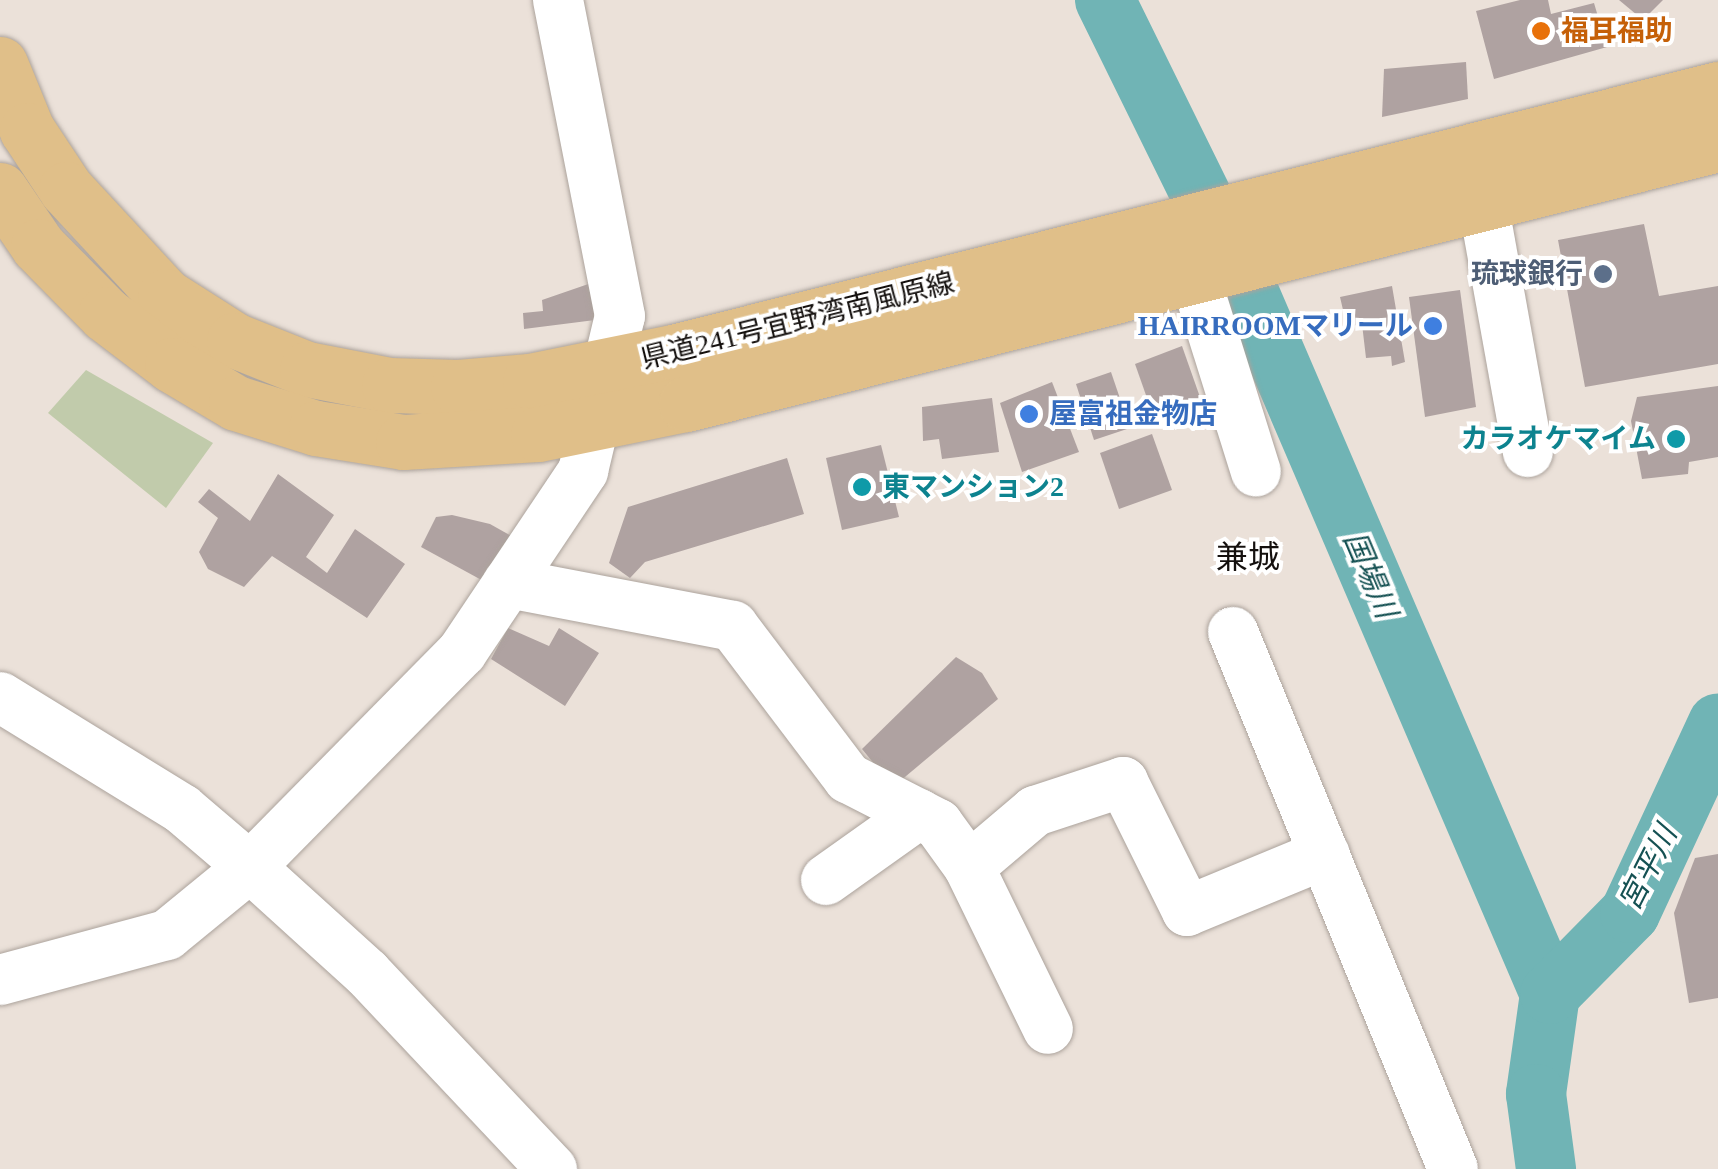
<!DOCTYPE html>
<html>
<head>
<meta charset="utf-8">
<style>
	body { margin:0 }
	#map { position:relative; width:1718px; height:1169px; overflow:hidden; background:#ebe1d9; font-family:"Times New Roman","Noto Sans JP",serif }
	div>[style] { position:absolute }
	.green>* { inset:0; background:#c1cbab }
	.river>* { height:60px; margin:-30px; padding:0 30px; transform-origin:30px; border-radius:30px; background:#70b4b5 }
	.building>* { inset:0; background:#afa2a1 }
	.roads { filter:drop-shadow(0 0 2px #aca39c) drop-shadow(0 0 2px #aca39c) }
	.minor>* { height:50px; margin:-25px; padding:0 25px; transform-origin:25px; border-radius:25px; background:#fff }
	.major>* { height:55px; margin:-27.5px; padding:0 27.5px; transform-origin:27.5px; border-radius:27.5px; background:#e0bf89 }
	.dots>* { width:28px; height:28px; translate:-50% -50%; box-sizing:border-box; border:5px solid #fff; border-radius:50% }
	span { translate:-50% -50%; white-space:nowrap; text-align:center; line-height:1.15; -webkit-text-stroke:8px #fff; paint-order:stroke }
	.food-label { font-size:28px; color:#c56008; font-weight:700 }
	.left { translate:0 -50%; text-align:left }
	.service-label { font-size:28px; color:#4e5e75; font-weight:700 }
	.right { translate:-100% -50%; text-align:right }
	.street-label { font-size:28px; color:#14100e }
	.shop-label { font-size:28px; color:#366cbe; font-weight:700 }
	.culture-label { font-size:28px; color:#0d838f; font-weight:700 }
	.water-label { font-size:30px; color:#155153; font-style:italic }
	.quarter-label { font-size:32px; color:#14100e }
</style>
</head>
<body>
<div id="map">
	<div class="green">
		<i style="clip-path:polygon(86px 370px,213px 443px,166px 508px,48px 413px)"></i>
	</div>
	<div class="river">
		<i style="left:1105px;top:0;width:321px;rotate:63.8deg"></i>
		<i style="left:1247px;top:288px;width:768px;rotate:66.77deg"></i>
		<i style="left:1550px;top:994px;width:101px;rotate:98deg"></i>
		<i style="left:1536px;top:1094px;width:76px;rotate:82.4deg"></i>
		<i style="left:1550px;top:994px;width:114px;rotate:-45.4deg"></i>
		<i style="left:1630px;top:913px;width:209px;rotate:-65.1deg"></i>
	</div>
	<div class="building">
		<i style="clip-path:polygon(1520px 0,1548px 0,1551px 14px,1594px 3px,1607px 47px,1494px 79px,1476px 11px)"></i>
		<i style="clip-path:polygon(1619px 0,1663px 0,1643px 20px)"></i>
		<i style="clip-path:polygon(1466px 62px,1468px 99px,1382px 117px,1384px 69px)"></i>
		<i style="clip-path:polygon(1644px 224px,1659px 296px,1718px 286px,1718px 364px,1585px 387px,1558px 240px)"></i>
		<i style="clip-path:polygon(600px 280px,603px 319px,524px 329px,523px 313px,543px 311px,542px 300px)"></i>
		<i style="clip-path:polygon(1392px 286px,1405px 362px,1392px 366px,1391px 356px,1366px 358px,1362px 324px,1347px 327px,1340px 297px)"></i>
		<i style="clip-path:polygon(1460px 290px,1476px 407px,1425px 417px,1409px 297px)"></i>
		<i style="clip-path:polygon(1182px 346px,1201px 400px,1153px 415px,1135px 364px)"></i>
		<i style="clip-path:polygon(1111px 372px,1130px 428px,1094px 440px,1076px 384px)"></i>
		<i style="clip-path:polygon(1052px 382px,1079px 452px,1022px 472px,1000px 403px)"></i>
		<i style="clip-path:polygon(1718px 386px,1718px 457px,1689px 462px,1688px 474px,1642px 479px,1631px 421px,1637px 397px)"></i>
		<i style="clip-path:polygon(992px 398px,999px 452px,942px 459px,939px 439px,923px 441px,922px 407px)"></i>
		<i style="clip-path:polygon(1152px 434px,1172px 490px,1119px 509px,1100px 453px)"></i>
		<i style="clip-path:polygon(881px 445px,899px 517px,842px 530px,826px 458px)"></i>
		<i style="clip-path:polygon(787px 458px,804px 514px,645px 562px,630px 578px,609px 563px,628px 507px)"></i>
		<i style="clip-path:polygon(278px 474px,334px 515px,306px 557px,327px 573px,355px 529px,405px 564px,367px 618px,272px 556px,244px 587px,208px 569px,199px 552px,218px 518px,198px 502px,209px 489px,250px 521px)"></i>
		<i style="clip-path:polygon(452px 515px,490px 524px,524px 543px,498px 589px,421px 547px,436px 517px)"></i>
		<i style="clip-path:polygon(508px 628px,549px 646px,559px 628px,599px 653px,565px 706px,491px 659px)"></i>
		<i style="clip-path:polygon(956px 657px,982px 673px,998px 699px,893px 787px,862px 749px)"></i>
		<i style="clip-path:polygon(1718px 854px,1718px 998px,1689px 1003px,1674px 913px,1695px 858px)"></i>
	</div>
	<div class="roads">
		<div class="minor">
			<i style="left:1484px;top:208px;width:248px;rotate:79.8deg"></i>
			<i style="left:1194px;top:274px;width:207px;rotate:72.6deg"></i>
			<i style="left:508px;top:583px;width:229px;rotate:10.8deg"></i>
			<i style="left:733px;top:626px;width:191px;rotate:52.9deg"></i>
			<i style="left:848px;top:778px;width:101px;rotate:27.1deg"></i>
			<i style="left:938px;top:824px;width:53px;rotate:54.2deg"></i>
			<i style="left:969px;top:867px;width:180px;rotate:64deg"></i>
			<i style="left:1233px;top:632px;width:580px;rotate:67.72deg"></i>
			<i style="left:0;top:697px;width:214px;rotate:31.6deg"></i>
			<i style="left:182px;top:809px;width:89px;rotate:40.5deg"></i>
			<i style="left:250px;top:867px;width:158px;rotate:42.2deg"></i>
			<i style="left:367px;top:973px;width:270px;rotate:46.7deg"></i>
			<i style="left:969px;top:867px;width:87px;rotate:-40.3deg"></i>
			<i style="left:1035px;top:811px;width:93px;rotate:-18.2deg"></i>
			<i style="left:1123px;top:782px;width:144px;rotate:63.6deg"></i>
			<i style="left:1187px;top:911px;width:149px;rotate:-22.4deg"></i>
			<i style="left:826px;top:880px;width:114px;rotate:-35.4deg"></i>
			<i style="left:0;top:980px;width:173px;rotate:-15.1deg"></i>
			<i style="left:167px;top:935px;width:107px;rotate:-39.3deg"></i>
			<i style="left:250px;top:867px;width:302px;rotate:-45.4deg"></i>
			<i style="left:462px;top:652px;width:218px;rotate:-56.2deg"></i>
			<i style="left:583px;top:471px;width:159px;rotate:-76.6deg"></i>
			<i style="left:620px;top:316px;width:322px;rotate:-101.1deg"></i>
		</div>
		<div class="major">
			<i style="left:0;top:64px;width:71px;rotate:67.8deg"></i>
			<i style="left:27px;top:130px;width:71px;rotate:56.5deg"></i>
			<i style="left:66px;top:189px;width:146px;rotate:47.2deg"></i>
			<i style="left:165px;top:296px;width:82px;rotate:32.5deg"></i>
			<i style="left:234px;top:340px;width:79px;rotate:21.7deg"></i>
			<i style="left:307px;top:369px;width:84px;rotate:11deg"></i>
			<i style="left:389px;top:385px;width:69px;rotate:1.7deg"></i>
			<i style="left:458px;top:387px;width:72px;rotate:-4.8deg"></i>
			<i style="left:530px;top:381px;width:146px;rotate:-11.5deg"></i>
			<i style="left:673px;top:352px;width:1078px;rotate:-14.13deg"></i>
			<i style="left:0;top:190px;width:68px;rotate:55.8deg"></i>
			<i style="left:38px;top:246px;width:95px;rotate:45.4deg"></i>
			<i style="left:105px;top:314px;width:84px;rotate:37.3deg"></i>
			<i style="left:172px;top:365px;width:74px;rotate:30.7deg"></i>
			<i style="left:236px;top:403px;width:84px;rotate:17.4deg"></i>
			<i style="left:316px;top:428px;width:88px;rotate:9.1deg"></i>
			<i style="left:403px;top:442px;width:135px;rotate:-3.4deg"></i>
			<i style="left:538px;top:434px;width:151px;rotate:-11.5deg"></i>
			<i style="left:686px;top:404px;width:1064px;rotate:-14.14deg"></i>
		</div>
	</div>
	<div class="dots">
		<i style="left:1541px;top:31px;background:#e8710a"></i>
		<i style="left:1603px;top:274px;background:#5c6f8a"></i>
		<i style="left:1433px;top:326px;background:#3f7fe0"></i>
		<i style="left:1029px;top:414px;background:#3f7fe0"></i>
		<i style="left:1676px;top:439px;background:#0f9aa8"></i>
		<i style="left:862px;top:487px;background:#0f9aa8"></i>
	</div>
	<div class="food-label">
		<span class="left" style="left:1561px;top:31px">福耳福助</span>
	</div>
	<div class="service-label">
		<span class="right" style="left:1583px;top:274px">琉球銀行</span>
	</div>
	<div class="street-label">
		<span style="left:798px;top:321px;rotate:-14deg">県道241号宜野湾南風原線</span>
	</div>
	<div class="shop-label">
		<span class="right" style="left:1413px;top:326px">HAIRROOMマリール</span>
		<span class="left" style="left:1049px;top:414px">屋富祖金物店</span>
	</div>
	<div class="culture-label">
		<span class="right" style="left:1656px;top:439px">カラオケマイム</span>
		<span class="left" style="left:882px;top:487px">東マンション2</span>
	</div>
	<div class="water-label">
		<span style="left:1370px;top:575px;rotate:67deg">国場川</span>
		<span style="left:1648px;top:868px;rotate:-63deg">宮平川</span>
	</div>
	<div class="quarter-label">
		<span style="left:1248px;top:557px">兼城</span>
	</div>
</div>
</body>
</html>
